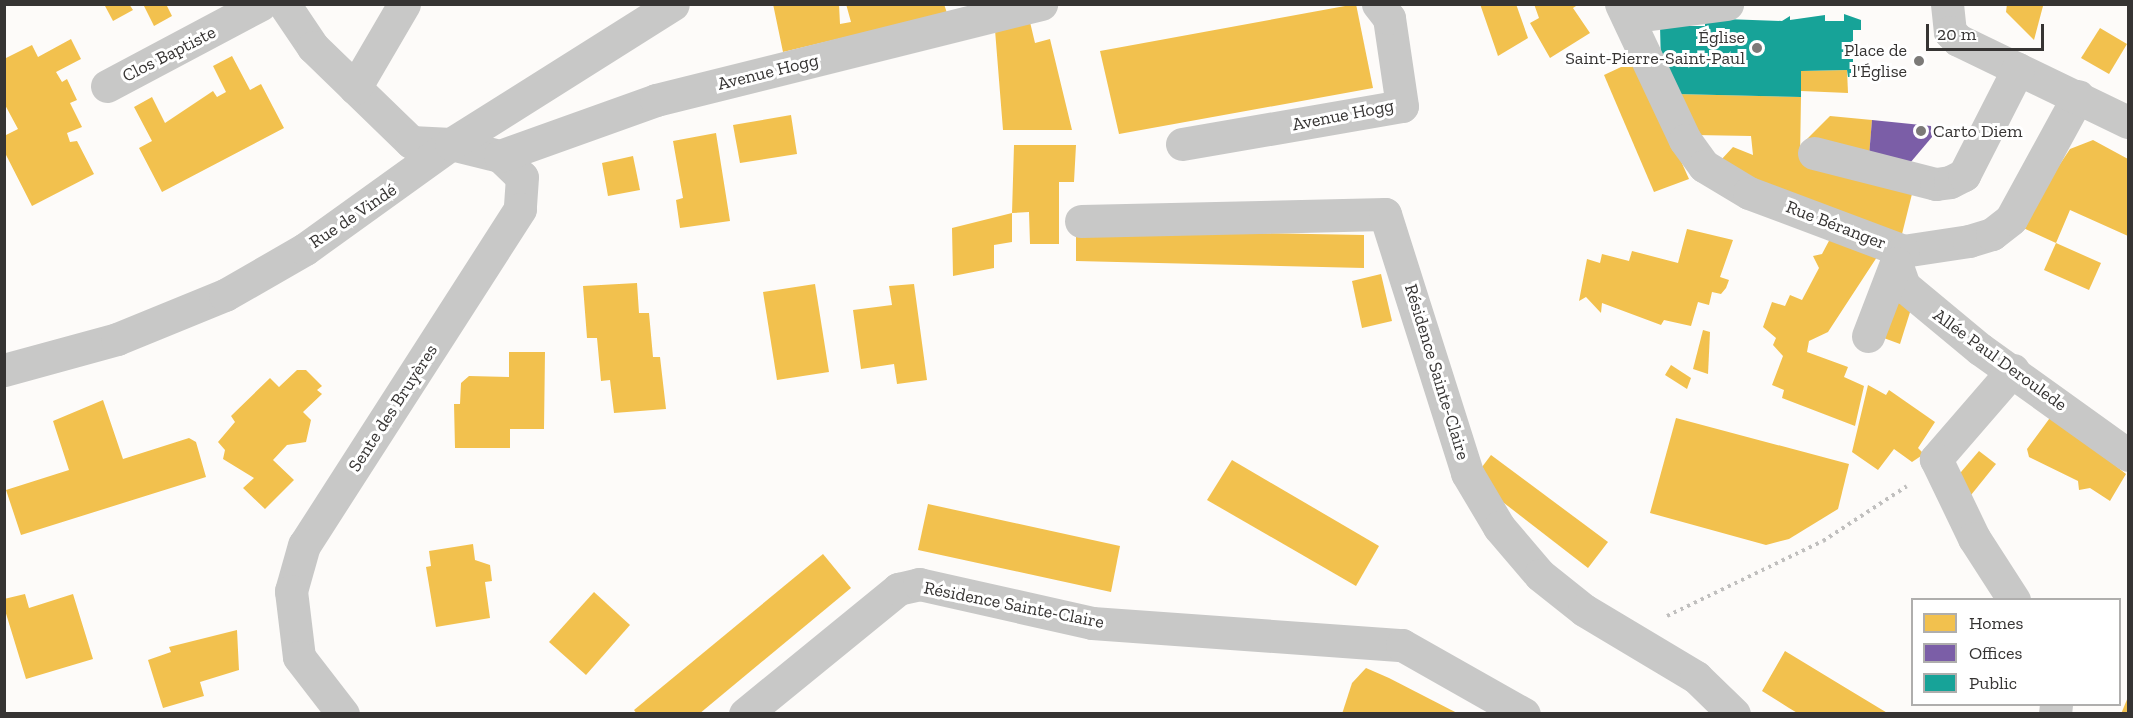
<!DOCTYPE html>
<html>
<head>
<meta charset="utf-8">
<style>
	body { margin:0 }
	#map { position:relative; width:2133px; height:718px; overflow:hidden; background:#fdfbf9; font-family:"Zilla Slab",serif }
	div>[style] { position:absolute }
	.homes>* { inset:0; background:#f2c14e }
	.offices>* { inset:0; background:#7b5ea7 }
	.public>* { inset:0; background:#17a398 }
	.path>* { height:4px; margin-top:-2px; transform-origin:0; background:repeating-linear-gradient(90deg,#c0bfbe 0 3px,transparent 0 7.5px) }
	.minor>* { height:33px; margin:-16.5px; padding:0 16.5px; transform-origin:16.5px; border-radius:16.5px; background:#c8c8c7 }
	.dots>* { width:16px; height:16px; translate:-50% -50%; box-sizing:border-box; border:3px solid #fff; border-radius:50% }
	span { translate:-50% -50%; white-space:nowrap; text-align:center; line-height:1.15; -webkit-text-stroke:6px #fff; paint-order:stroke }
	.poi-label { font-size:18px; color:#363433 }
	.right { translate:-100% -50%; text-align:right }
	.left { translate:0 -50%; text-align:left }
	.street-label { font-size:18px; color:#363433 }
	.frame { position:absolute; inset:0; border:6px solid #363433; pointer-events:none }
	.legend { position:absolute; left:1911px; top:598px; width:210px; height:108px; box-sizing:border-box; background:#fff; border:2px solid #afaead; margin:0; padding:8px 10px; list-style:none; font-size:18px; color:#363433 }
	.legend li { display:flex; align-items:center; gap:12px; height:30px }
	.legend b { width:30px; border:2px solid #afaead }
	.scale { position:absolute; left:1926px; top:24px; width:118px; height:27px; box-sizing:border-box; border:3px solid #363433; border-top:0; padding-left:8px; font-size:18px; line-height:21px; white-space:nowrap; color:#363433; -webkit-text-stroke:4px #fff; paint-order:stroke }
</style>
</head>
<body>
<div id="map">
	<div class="homes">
		<i style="clip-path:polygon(104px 4px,129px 4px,133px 10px,113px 21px)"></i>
		<i style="clip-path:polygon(143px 4px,166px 4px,172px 16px,154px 26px)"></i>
		<i style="clip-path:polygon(773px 4px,839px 4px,840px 24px,851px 22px,846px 4px,944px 4px,947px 13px,783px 52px)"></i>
		<i style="clip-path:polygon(1356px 4px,1373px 88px,1119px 134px,1100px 51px)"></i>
		<i style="clip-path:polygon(1480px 4px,1516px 4px,1528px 38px,1498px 56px)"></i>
		<i style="clip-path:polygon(1534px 4px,1579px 4px,1573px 8px,1590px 33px,1550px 58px,1530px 23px,1539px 18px)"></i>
		<i style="clip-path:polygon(2007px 4px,2043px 6px,2034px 40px,2006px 12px)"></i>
		<i style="clip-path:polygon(1030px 22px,1035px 43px,1050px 39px,1072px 130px,1003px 130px,995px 30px)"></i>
		<i style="clip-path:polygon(2100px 28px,2127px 44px,2109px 74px,2081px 58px)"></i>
		<i style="clip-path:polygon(71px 39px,81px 59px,56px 72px,62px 82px,67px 79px,77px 100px,70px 103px,82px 127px,67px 133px,70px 142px,77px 141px,94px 174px,32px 206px,4px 151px,4px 136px,18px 129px,4px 103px,4px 59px,32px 45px,38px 57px)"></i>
		<i style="clip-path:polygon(232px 56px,250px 90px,261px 84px,284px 128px,162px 192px,139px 148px,152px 141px,134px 107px,152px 97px,165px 123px,213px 91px,217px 97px,226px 92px,213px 66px)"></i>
		<i style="clip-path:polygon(1636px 60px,1689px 179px,1654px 192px,1604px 75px)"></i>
		<i style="clip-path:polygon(1847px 70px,1848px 93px,1801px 91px,1801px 71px)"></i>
		<i style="clip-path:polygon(1676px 94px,1801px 97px,1800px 159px,1912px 194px,1901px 238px,1786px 198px,1720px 161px,1733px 147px,1753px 155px,1751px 136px,1695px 135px)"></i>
		<i style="clip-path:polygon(791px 115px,797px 154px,740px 163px,733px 125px)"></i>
		<i style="clip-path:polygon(1830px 116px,1872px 120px,1869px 156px,1806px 140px)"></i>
		<i style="clip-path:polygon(716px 133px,730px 221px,680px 228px,676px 200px,683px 198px,673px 141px)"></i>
		<i style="clip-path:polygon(2093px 140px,2128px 159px,2128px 236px,2070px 210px,2056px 243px,2019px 226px,2070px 149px)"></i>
		<i style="clip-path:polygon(1014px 145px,1076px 145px,1074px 182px,1059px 182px,1059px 244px,1030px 244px,1029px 212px,1012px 213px)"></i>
		<i style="clip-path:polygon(633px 156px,640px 190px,608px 196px,602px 163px)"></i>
		<i style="clip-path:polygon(1012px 213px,1012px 242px,994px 245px,994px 268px,953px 276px,952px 228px)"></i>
		<i style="clip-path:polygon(1687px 229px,1733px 240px,1720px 277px,1729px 280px,1726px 288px,1721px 294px,1712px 292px,1709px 305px,1698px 302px,1691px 326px,1664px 320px,1661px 325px,1602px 303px,1601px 313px,1586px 297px,1579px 301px,1587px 259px,1600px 263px,1602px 254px,1629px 261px,1632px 251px,1678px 263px)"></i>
		<i style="clip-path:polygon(1076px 230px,1364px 235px,1364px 268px,1076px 261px)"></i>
		<i style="clip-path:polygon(1831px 237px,1877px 257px,1828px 332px,1809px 341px,1807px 352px,1848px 367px,1844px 377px,1864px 386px,1855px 426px,1782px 398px,1784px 390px,1772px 385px,1783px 356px,1773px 345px,1776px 338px,1763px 327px,1772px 302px,1785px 306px,1790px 295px,1802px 300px,1819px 268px,1813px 256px,1822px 254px)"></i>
		<i style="clip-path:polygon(2056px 243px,2101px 263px,2089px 290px,2044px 270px)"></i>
		<i style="clip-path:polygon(1381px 274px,1392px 321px,1362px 328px,1352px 281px)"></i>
		<i style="clip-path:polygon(637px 283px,639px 313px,649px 313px,653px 357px,660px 357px,666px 409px,614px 413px,610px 380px,601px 381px,597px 338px,587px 338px,583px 286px)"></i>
		<i style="clip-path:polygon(815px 284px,829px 372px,777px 380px,763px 292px)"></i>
		<i style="clip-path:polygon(914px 284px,927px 380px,897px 384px,894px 364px,861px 369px,853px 310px,892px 305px,889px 286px)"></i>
		<i style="clip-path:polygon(1893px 300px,1911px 309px,1900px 344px,1881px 337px)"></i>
		<i style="clip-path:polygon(1703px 330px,1710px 332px,1708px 374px,1693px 369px)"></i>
		<i style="clip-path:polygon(509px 352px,545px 352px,544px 429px,510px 429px,510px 448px,455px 448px,454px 404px,460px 404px,461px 383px,469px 376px,509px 377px)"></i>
		<i style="clip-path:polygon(1671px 365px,1691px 378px,1687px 389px,1665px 375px)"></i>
		<i style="clip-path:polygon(297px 370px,306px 370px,322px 386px,317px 390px,322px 394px,303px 412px,311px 420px,306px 442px,287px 445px,273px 460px,294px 480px,265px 509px,243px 488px,254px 478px,223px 459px,225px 450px,218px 442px,235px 422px,231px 416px,270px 378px,279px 387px)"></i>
		<i style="clip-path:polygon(1868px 385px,1886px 395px,1889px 390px,1935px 422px,1918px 448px,1924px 454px,1912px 462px,1894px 449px,1878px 470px,1852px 452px)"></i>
		<i style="clip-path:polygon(103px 400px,123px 459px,189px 438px,196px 442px,206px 477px,21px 535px,6px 490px,69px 470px,53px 421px)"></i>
		<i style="clip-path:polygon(2052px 415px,2126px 474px,2110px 501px,2090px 488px,2079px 490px,2078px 481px,2029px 457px,2027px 449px)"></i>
		<i style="clip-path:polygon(1676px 418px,1849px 464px,1838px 509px,1789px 539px,1766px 545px,1650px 513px)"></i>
		<i style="clip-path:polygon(1979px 451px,1996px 464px,1967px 500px,1955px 479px)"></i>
		<i style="clip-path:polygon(1491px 455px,1608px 542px,1588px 568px,1473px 479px)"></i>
		<i style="clip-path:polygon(1232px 460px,1379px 546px,1356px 586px,1207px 500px)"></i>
		<i style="clip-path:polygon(928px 504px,1120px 546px,1111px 592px,918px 550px)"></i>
		<i style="clip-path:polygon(473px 544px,475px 560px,490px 565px,492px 581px,485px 582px,490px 618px,436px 627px,426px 567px,431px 566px,429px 551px)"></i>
		<i style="clip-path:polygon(823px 554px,851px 588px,699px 714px,637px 714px,634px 710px)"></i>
		<i style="clip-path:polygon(594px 592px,630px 625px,586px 675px,549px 642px)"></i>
		<i style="clip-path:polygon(25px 594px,29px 608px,73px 594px,93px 659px,26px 679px,4px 607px,4px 599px)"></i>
		<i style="clip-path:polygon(237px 630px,239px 670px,200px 682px,204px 696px,163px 708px,148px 660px,171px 652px,169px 647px)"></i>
		<i style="clip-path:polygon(1785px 651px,1841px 685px,1889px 714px,1799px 714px,1789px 708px,1762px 691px)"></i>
		<i style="clip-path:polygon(1366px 668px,1389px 678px,1459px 714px,1342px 714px,1352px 683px)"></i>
		<i style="clip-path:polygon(2128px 697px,2128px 714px,2121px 714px)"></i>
	</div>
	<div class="offices">
		<i style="clip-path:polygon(1872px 120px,1931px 126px,1932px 137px,1910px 163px,1869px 156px)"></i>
	</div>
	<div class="public">
		<i style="clip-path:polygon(1844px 14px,1861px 20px,1861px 30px,1853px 30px,1853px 65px,1861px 65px,1860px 70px,1854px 70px,1854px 77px,1848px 77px,1847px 70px,1801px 71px,1801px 97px,1676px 94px,1661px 65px,1660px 26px,1705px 26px,1705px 20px,1725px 19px,1782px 21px,1790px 16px,1790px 20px,1825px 15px,1825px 21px,1844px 21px)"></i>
	</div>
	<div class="path">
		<i style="left:1667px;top:616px;width:173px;rotate:-25.7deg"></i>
		<i style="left:1823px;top:541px;width:100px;rotate:-33.2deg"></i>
	</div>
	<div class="minor">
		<i style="left:284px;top:4px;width:52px;rotate:56deg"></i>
		<i style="left:313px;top:47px;width:136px;rotate:44.1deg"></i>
		<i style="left:411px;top:142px;width:40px;rotate:2.9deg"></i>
		<i style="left:451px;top:144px;width:50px;rotate:13.8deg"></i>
		<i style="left:500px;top:156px;width:30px;rotate:44deg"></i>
		<i style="left:522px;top:177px;width:32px;rotate:94deg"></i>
		<i style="left:520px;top:209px;width:399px;rotate:122.7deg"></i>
		<i style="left:304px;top:545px;width:48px;rotate:105.8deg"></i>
		<i style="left:291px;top:591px;width:66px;rotate:83.1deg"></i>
		<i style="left:299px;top:657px;width:72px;rotate:52.3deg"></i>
		<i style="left:1621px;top:4px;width:150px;rotate:64.8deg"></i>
		<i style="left:1685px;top:140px;width:32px;rotate:54deg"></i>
		<i style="left:1704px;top:166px;width:52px;rotate:31deg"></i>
		<i style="left:1749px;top:193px;width:165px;rotate:20.6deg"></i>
		<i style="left:1903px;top:251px;width:67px;rotate:-8.6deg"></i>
		<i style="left:1969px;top:241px;width:24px;rotate:-17deg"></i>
		<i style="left:1992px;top:234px;width:24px;rotate:-38deg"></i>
		<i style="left:2011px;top:219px;width:140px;rotate:-61.4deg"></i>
		<i style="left:1947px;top:4px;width:28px;rotate:84deg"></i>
		<i style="left:1950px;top:32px;width:11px;rotate:45deg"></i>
		<i style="left:1958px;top:40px;width:189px;rotate:25.8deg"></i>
		<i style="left:1628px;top:17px;width:100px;rotate:-7.5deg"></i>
		<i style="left:107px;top:86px;width:174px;rotate:-28deg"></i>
		<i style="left:355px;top:88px;width:97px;rotate:-59.7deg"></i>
		<i style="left:1182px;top:144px;width:223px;rotate:-9.8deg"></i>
		<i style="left:1402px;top:106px;width:89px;rotate:-98.4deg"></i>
		<i style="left:1389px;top:18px;width:18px;rotate:-128deg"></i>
		<i style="left:1814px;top:153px;width:126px;rotate:14.3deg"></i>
		<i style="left:1936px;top:184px;width:14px;rotate:-8deg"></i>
		<i style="left:1950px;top:182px;width:16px;rotate:-27deg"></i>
		<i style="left:1964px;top:175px;width:119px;rotate:-63deg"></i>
		<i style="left:500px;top:156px;width:166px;rotate:-19.7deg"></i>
		<i style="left:656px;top:100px;width:397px;rotate:-14deg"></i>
		<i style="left:1081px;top:221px;width:304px;rotate:-1.3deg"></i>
		<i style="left:1385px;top:214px;width:272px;rotate:72.4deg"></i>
		<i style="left:1467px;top:473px;width:63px;rotate:59.3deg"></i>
		<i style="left:1499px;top:527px;width:63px;rotate:49.5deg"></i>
		<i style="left:1540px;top:575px;width:56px;rotate:38.5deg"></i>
		<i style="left:1584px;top:610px;width:131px;rotate:30.9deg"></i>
		<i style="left:1696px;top:677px;width:53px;rotate:44.2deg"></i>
		<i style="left:1903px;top:251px;width:14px;rotate:120deg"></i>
		<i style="left:1896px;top:263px;width:24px;rotate:71deg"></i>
		<i style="left:1904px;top:286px;width:99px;rotate:39.7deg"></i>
		<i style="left:1980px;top:349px;width:182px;rotate:35.6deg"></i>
		<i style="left:1868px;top:336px;width:78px;rotate:-69deg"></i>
		<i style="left:4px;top:370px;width:117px;rotate:-15.3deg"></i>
		<i style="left:117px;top:339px;width:117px;rotate:-22.2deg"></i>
		<i style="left:225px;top:295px;width:92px;rotate:-29.9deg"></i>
		<i style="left:305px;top:249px;width:180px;rotate:-35.7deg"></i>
		<i style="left:451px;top:144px;width:262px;rotate:-32.2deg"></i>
		<i style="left:2013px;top:370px;width:118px;rotate:130.9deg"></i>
		<i style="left:1936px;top:459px;width:88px;rotate:64.3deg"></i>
		<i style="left:1974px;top:538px;width:74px;rotate:57.2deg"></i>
		<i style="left:745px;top:714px;width:198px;rotate:-39.2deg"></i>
		<i style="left:898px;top:589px;width:22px;rotate:-13deg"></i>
		<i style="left:919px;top:584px;width:177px;rotate:12.7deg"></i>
		<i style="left:1092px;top:623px;width:311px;rotate:4.1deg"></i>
		<i style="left:1402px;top:645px;width:140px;rotate:29.5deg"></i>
		<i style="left:2055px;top:714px;width:10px;rotate:-84deg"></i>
	</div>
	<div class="dots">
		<i style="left:1757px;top:48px;background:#7c7a78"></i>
		<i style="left:1919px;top:61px;background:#7c7a78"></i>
		<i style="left:1921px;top:131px;background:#7c7a78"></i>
	</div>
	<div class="poi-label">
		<span class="right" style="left:1745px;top:48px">Église<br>Saint-Pierre-Saint-Paul</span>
		<span class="right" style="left:1907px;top:61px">Place de<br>l'Église</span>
		<span class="left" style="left:1933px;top:131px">Carto Diem</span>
	</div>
	<div class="street-label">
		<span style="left:169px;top:54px;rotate:-27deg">Clos Baptiste</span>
		<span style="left:768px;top:72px;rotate:-14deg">Avenue Hogg</span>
		<span style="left:1343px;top:115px;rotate:-11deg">Avenue Hogg</span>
		<span style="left:353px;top:216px;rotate:-34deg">Rue de Vindé</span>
		<span style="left:1836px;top:225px;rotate:21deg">Rue Béranger</span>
		<span style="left:2000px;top:360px;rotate:36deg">Allée Paul Deroulede</span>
		<span style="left:1437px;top:372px;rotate:73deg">Résidence Sainte-Claire</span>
		<span style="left:393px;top:408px;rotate:-57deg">Sente des Bruyères</span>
		<span style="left:1014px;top:605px;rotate:11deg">Résidence Sainte-Claire</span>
	</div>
	<div class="frame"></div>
	<ul class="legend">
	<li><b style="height:16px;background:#f2c14e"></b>Homes</li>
	<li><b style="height:16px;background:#7b5ea7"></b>Offices</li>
	<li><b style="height:16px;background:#17a398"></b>Public</li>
	</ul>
	<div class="scale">20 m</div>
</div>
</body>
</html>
